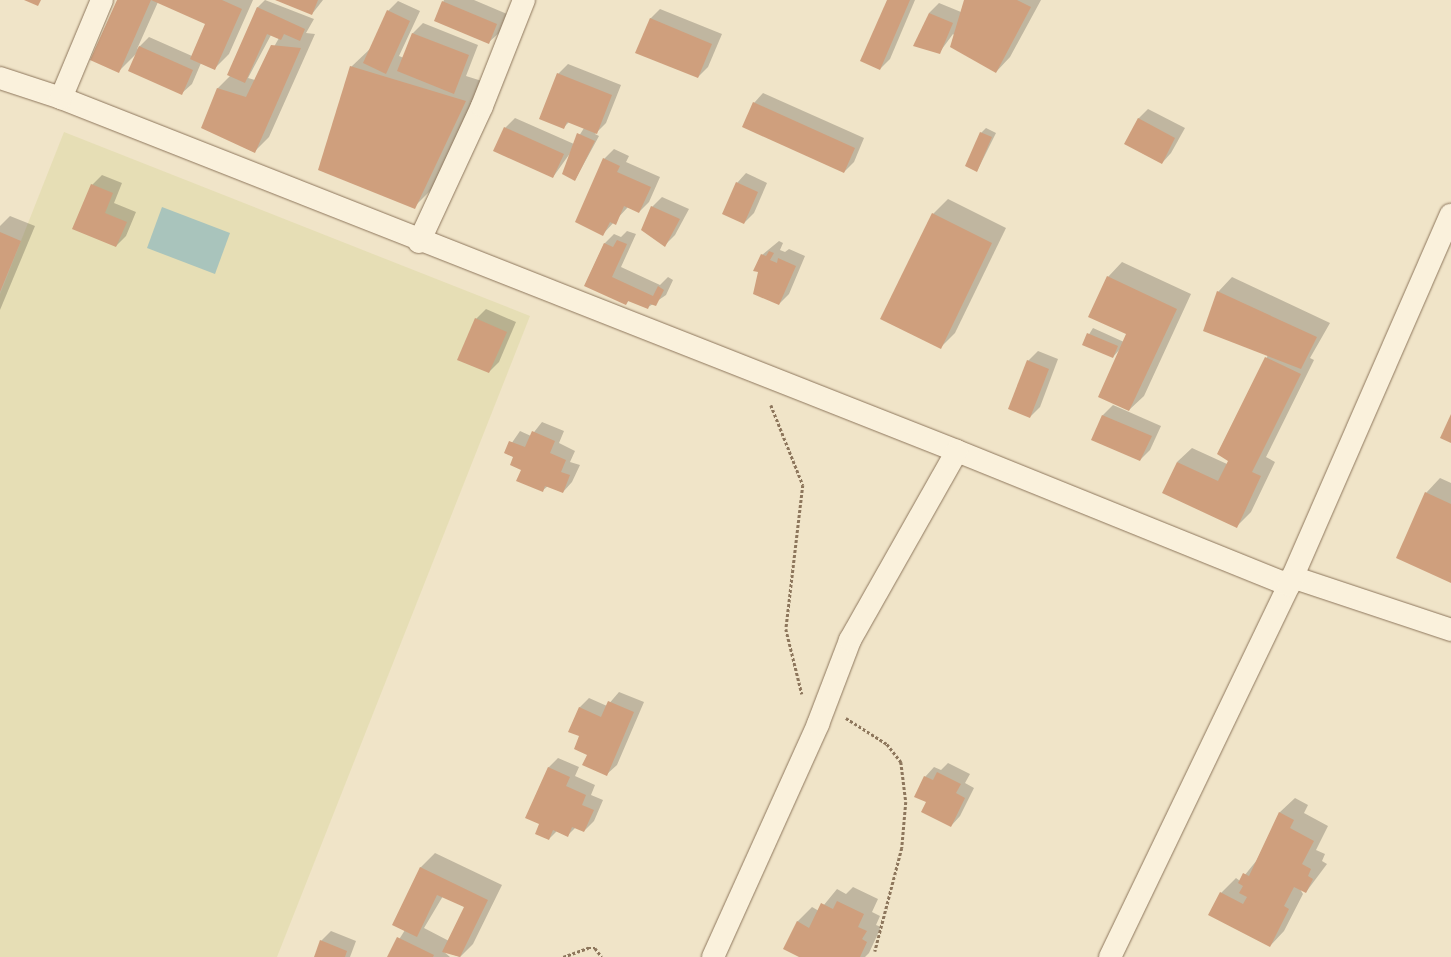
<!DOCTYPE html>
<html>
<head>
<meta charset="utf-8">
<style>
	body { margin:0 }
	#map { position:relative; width:1451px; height:957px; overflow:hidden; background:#f0e4c8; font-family:"Libre Baskerville",serif }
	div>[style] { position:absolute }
	.farmland>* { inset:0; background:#e6deb5 }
	.water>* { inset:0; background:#a9c4bc }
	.shadow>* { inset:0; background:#0003 }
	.building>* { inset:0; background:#cf9f7d }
	.path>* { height:2.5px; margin-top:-1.25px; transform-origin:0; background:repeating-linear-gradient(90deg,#8d765c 0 3px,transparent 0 5px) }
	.roads { filter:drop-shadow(0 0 1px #8d765c) drop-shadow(0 0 1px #8d765c) }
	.minor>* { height:22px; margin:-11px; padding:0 11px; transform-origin:11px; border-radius:11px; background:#faf1dc }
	span { translate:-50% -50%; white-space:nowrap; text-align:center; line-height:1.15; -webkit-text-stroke:3px #f7eed8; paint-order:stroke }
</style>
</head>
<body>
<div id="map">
	<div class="farmland">
		<i style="clip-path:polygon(64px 132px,530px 316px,277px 957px,0 957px,0 294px)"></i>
	</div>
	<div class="water">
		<i style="clip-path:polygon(162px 207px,230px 233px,215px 274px,147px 248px)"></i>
	</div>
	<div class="shadow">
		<i style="clip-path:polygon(evenodd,118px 0,253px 0,229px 54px,214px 69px,201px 63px,192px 84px,182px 93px,136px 54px,119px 71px,118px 0,158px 2px,207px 24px,192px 56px,149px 37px,137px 49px,158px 2px)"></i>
		<i style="clip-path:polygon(evenodd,265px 0,314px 19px,306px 33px,315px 34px,269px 137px,254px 152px,203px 127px,218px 88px,231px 75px,257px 8px,265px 0,271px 35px,279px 38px,255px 80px,248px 78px,271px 35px)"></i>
		<i style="clip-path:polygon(277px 0,323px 0,312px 14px)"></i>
		<i style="clip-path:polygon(444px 0,474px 0,507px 14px,499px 33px,489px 42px,435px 20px)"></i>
		<i style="clip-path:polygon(888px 0,915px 0,890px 59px,880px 69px)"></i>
		<i style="clip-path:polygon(965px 0,1041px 0,1010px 57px,996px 72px,953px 34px,939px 53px,929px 13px,939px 3px,961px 12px)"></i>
		<i style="clip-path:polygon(398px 1px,420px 11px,399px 56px,404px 58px,413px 33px,423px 23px,478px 45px,466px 76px,485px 82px,433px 188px,414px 207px,351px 67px,371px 48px,388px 11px)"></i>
		<i style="clip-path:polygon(660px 9px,722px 34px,708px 67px,698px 77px,650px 19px)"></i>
		<i style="clip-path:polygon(568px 64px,621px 85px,606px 123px,595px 134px,599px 136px,575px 180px,571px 152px,553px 177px,505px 128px,515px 118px,574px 144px,584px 128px,569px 122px,563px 128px,558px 74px)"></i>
		<i style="clip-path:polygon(763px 93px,864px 138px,854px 162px,844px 172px,754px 103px)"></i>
		<i style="clip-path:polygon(1148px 109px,1185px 128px,1171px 153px,1162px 163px,1138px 119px)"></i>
		<i style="clip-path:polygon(986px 128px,996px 133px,977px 171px,981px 133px)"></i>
		<i style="clip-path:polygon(614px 149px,629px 156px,626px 162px,660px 177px,649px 202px,639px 212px,628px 207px,603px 234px,604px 159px)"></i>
		<i style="clip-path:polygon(746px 173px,767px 183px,754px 213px,744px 223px,737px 183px)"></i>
		<i style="clip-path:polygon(102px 175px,122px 183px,114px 203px,136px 212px,126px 236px,116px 246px,92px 185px)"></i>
		<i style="clip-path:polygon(662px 197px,689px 209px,675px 235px,665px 245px,652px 207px)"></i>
		<i style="clip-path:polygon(948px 199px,1006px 228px,955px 333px,940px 348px,933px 214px)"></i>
		<i style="clip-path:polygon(10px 216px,35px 226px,0 310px,0 226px)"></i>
		<i style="clip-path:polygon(627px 231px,636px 234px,621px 267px,660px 285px,668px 277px,673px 280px,666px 295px,647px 308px,629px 300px,626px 304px,585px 285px,604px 244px,614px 234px,621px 237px)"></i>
		<i style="clip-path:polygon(779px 241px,783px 243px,780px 250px,785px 252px,789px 249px,805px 256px,789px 294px,779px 304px,762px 255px)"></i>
		<i style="clip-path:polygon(1122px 262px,1191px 294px,1144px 396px,1129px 410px,1120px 349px,1113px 357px,1083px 344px,1093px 328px,1124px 342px,1128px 334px,1108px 277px)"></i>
		<i style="clip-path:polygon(1232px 277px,1330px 323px,1310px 358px,1314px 360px,1266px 457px,1275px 462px,1251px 512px,1236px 527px,1177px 462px,1192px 448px,1227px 464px,1229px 460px,1218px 453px,1268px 355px,1218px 292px)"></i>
		<i style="clip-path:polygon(486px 309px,516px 322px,499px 362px,489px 372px,476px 319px)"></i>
		<i style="clip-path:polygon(1038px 351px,1058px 359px,1040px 407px,1030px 417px,1028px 361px)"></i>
		<i style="clip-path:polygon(1113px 405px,1161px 426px,1150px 450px,1140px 460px,1093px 439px,1103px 415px)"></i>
		<i style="clip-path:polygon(542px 422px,564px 431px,559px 443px,575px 451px,570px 462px,580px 465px,572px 482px,563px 492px,548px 486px,542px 491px,514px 457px,505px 453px,520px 431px,531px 436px)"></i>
		<i style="clip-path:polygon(1440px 478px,1451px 483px,1451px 581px,1426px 493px)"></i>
		<i style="clip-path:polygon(619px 692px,644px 702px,617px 765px,607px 774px,588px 754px,581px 736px,579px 708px,589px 698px,607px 706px)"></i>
		<i style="clip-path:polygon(558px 758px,579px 767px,575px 776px,595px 785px,591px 795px,603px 800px,594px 821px,584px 831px,576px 827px,567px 836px,557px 831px,549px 839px,541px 824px,548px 768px)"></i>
		<i style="clip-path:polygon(948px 763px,970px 774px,965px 783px,974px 788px,960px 816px,951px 826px,927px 802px,925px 777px,934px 767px,941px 770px)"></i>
		<i style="clip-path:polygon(1295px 798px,1308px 805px,1304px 813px,1328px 826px,1316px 850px,1325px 854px,1322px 861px,1327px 864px,1306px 892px,1300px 889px,1303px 894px,1284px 931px,1270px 946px,1221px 893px,1236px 878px,1240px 881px,1257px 860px,1280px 812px)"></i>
		<i style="clip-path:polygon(evenodd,435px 853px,502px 885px,473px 944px,460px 957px,443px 951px,450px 957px,388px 957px,405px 930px,420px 868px,435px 853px,443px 896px,465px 907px,449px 941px,424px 928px,443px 896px)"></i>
		<i style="clip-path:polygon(853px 887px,878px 899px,872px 912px,880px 916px,876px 925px,881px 927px,869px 953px,865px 957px,802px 957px,797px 922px,812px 907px,819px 911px,837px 889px,846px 894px)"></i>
		<i style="clip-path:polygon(331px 931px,356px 941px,350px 957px,315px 957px,321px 941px)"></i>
	</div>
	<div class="building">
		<i style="clip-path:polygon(24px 0,41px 0,38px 6px)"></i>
		<i style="clip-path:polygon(117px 0,222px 0,242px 9px,215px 70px,190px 59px,205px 24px,151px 0,119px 73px,90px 60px)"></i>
		<i style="clip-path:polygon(275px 0,318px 0,312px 15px)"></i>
		<i style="clip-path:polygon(887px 0,910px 0,880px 70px,860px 61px)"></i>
		<i style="clip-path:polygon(964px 0,1017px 0,1031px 7px,996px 73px,950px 47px)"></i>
		<i style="clip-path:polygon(442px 1px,497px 24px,489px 44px,434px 21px)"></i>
		<i style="clip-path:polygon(257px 7px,305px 29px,300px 41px,284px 34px,281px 40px,267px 34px,245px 83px,227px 75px)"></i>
		<i style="clip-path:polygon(387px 10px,410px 21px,386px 74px,363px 63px)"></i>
		<i style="clip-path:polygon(929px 13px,953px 23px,940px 54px,913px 46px)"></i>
		<i style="clip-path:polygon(650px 18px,712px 44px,698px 78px,635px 53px)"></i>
		<i style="clip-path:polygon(412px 33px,469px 55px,454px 94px,397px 71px)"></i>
		<i style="clip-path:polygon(271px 45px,301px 48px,255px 153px,201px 128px,217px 88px,246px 97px)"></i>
		<i style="clip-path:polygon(139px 46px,193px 70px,182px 95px,128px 71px)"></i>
		<i style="clip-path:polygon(350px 66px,466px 101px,415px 209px,318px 170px)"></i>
		<i style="clip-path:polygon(557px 73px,612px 95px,597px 134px,567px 122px,564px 129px,539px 119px)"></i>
		<i style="clip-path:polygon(753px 102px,855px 148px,844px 173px,742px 127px)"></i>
		<i style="clip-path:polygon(1138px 118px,1175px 138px,1162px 164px,1124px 144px)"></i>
		<i style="clip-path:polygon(504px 127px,564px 154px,553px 178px,493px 151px)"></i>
		<i style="clip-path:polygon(980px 132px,992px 137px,977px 172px,965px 166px)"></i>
		<i style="clip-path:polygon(577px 133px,595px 141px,575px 181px,562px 174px)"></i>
		<i style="clip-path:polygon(603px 158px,620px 166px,617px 172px,651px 187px,639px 213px,624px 206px,616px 225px,610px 222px,603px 236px,575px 222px)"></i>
		<i style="clip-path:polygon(736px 182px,758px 192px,744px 224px,722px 214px)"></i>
		<i style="clip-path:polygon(91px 184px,113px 193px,105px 213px,127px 222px,116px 247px,72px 229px)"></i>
		<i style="clip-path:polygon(651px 206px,680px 219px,665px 247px,641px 230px)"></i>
		<i style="clip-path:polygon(932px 213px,992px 243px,941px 349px,880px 319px)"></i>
		<i style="clip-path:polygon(0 232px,21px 241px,0 292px)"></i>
		<i style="clip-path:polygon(617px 240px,627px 244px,612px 277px,653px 296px,658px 286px,664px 290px,656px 306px,650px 304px,648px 309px,628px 301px,626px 305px,584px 286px,604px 243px,613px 247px)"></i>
		<i style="clip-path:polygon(769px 251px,774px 253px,770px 260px,777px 263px,778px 258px,796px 266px,779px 305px,753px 294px,758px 272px,753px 271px,761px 254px,766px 256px)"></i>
		<i style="clip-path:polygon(1107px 276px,1177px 309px,1129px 411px,1098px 397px,1126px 334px,1088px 317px)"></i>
		<i style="clip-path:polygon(1217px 291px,1317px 337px,1301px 369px,1203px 331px)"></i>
		<i style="clip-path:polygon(475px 318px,507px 332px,489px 373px,457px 360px)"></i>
		<i style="clip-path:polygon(1087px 333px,1118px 346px,1113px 358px,1082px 345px)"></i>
		<i style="clip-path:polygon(1265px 357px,1301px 374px,1252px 472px,1261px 476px,1237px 528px,1162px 493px,1177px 462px,1218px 481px,1228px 461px,1217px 454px)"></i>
		<i style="clip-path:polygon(1027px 360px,1049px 369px,1030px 418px,1008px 409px)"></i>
		<i style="clip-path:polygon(1451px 414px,1451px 443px,1440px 438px)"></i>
		<i style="clip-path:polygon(1102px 415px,1152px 436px,1140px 461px,1091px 440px)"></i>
		<i style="clip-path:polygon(532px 431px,555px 441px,550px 453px,566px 460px,561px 472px,570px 475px,563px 493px,545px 486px,543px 492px,516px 481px,521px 470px,510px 465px,513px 457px,504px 453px,509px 441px,525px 447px)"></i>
		<i style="clip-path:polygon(1425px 492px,1451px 504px,1451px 583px,1396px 558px)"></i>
		<i style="clip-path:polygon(608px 701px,634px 712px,607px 776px,582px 765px,587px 755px,574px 749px,579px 736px,568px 732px,579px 707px,601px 717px)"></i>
		<i style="clip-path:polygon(548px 767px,570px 777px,566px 786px,586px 795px,582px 805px,594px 810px,584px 832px,572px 827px,568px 837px,553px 830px,549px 840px,535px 834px,539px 824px,525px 818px)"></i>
		<i style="clip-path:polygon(937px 772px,961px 784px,956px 793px,965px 798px,951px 827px,921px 812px,926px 802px,914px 797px,924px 776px,933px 780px)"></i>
		<i style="clip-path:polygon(1279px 812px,1294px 820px,1290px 828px,1314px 841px,1302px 864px,1311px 869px,1308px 876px,1313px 879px,1306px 893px,1294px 887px,1284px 906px,1289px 909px,1270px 947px,1208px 915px,1220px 892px,1243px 904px,1247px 897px,1239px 893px,1243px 886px,1238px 883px,1243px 873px,1249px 876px)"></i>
		<i style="clip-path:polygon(420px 867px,488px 900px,460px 957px,442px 952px,464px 907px,437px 895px,417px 937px,392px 925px)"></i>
		<i style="clip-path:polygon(837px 901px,864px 914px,858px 927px,867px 931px,862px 939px,867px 942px,860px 957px,799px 957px,783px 949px,797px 921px,809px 928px,821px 903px,833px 909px)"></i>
		<i style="clip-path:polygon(397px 937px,434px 955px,433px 957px,387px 957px)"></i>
		<i style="clip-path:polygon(320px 940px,347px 951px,345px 957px,314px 957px)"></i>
	</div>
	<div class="path">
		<i style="left:771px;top:405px;width:86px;rotate:68.2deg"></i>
		<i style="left:803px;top:485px;width:145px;rotate:96.7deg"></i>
		<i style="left:786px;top:629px;width:67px;rotate:76.2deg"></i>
		<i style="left:846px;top:718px;width:49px;rotate:32.4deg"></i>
		<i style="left:887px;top:744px;width:23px;rotate:52deg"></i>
		<i style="left:901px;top:762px;width:40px;rotate:82.9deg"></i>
		<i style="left:906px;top:802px;width:46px;rotate:95deg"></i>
		<i style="left:902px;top:848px;width:107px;rotate:104.6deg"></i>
		<i style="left:563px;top:957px;width:27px;rotate:-20deg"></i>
		<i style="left:588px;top:948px;width:7px"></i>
		<i style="left:595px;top:948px;width:11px;rotate:52deg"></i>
	</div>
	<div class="roads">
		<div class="minor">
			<i style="left:0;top:78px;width:64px;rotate:18.2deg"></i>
			<i style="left:61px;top:98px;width:963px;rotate:21.5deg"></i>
			<i style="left:957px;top:451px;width:358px;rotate:22deg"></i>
			<i style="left:61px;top:98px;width:106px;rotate:-67.3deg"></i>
			<i style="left:419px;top:242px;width:150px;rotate:-65.1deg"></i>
			<i style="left:482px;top:106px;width:114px;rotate:-68.4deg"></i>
			<i style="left:1292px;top:577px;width:168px;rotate:18.4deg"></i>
			<i style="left:713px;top:957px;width:256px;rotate:-65.7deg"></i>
			<i style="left:818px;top:724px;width:90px;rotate:-69.1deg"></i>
			<i style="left:850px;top:640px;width:217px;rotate:-60.5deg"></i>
			<i style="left:1110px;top:957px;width:413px;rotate:-64.3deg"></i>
			<i style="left:1289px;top:585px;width:404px;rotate:-66.4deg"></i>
		</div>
	</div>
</div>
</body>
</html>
